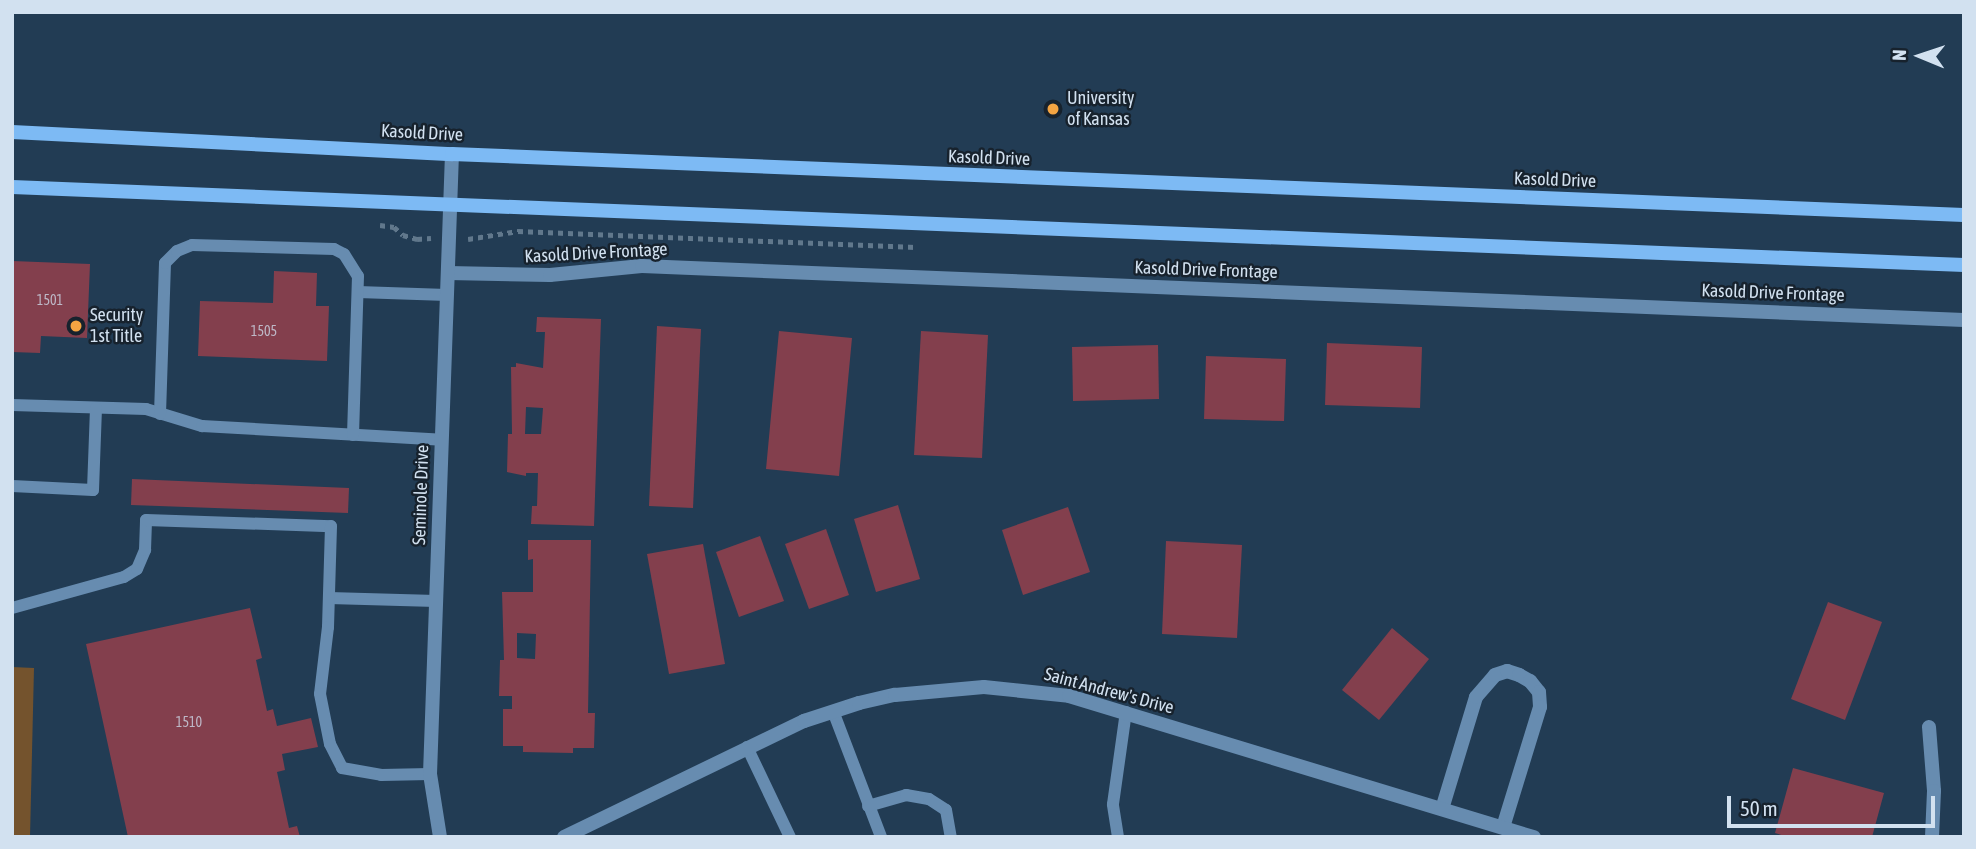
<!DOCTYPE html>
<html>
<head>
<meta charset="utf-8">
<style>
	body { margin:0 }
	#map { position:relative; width:1976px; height:849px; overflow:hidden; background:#223c54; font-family:"Asap Condensed",sans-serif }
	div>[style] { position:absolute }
	.green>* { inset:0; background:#74532d }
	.building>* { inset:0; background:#833f4d }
	.path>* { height:4.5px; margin-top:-2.25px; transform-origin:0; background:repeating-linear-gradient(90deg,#61788c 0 5px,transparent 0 10px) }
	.service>* { height:12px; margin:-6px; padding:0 6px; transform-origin:6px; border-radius:6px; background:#678cb0 }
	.minor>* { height:14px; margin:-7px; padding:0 7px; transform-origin:7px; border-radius:7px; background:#678cb0 }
	.secondary>* { height:14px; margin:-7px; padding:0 7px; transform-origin:7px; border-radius:7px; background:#7dbaf4 }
	.dots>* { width:19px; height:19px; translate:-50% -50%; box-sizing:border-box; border:4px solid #17222d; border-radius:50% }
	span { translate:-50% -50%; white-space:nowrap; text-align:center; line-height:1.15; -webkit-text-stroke:5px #17222d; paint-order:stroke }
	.number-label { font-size:14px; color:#beb8c7 }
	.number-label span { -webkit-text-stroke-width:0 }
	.poi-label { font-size:18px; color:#d2e1f0 }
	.left { translate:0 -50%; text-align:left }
	.street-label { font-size:18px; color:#d2e1f0 }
	.frame { position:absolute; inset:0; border:14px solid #d2e1f0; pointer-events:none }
	.north { position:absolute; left:1885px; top:21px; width:70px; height:70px; -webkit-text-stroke:5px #17222d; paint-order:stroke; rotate:272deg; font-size:19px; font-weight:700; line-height:28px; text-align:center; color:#d2e1f0 }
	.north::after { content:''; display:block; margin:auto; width:24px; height:32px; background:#d2e1f0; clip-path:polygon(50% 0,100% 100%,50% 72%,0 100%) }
	.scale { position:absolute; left:1727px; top:796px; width:208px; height:32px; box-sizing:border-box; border:4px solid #d2e1f0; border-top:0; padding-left:9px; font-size:21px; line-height:24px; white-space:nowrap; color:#d2e1f0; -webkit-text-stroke:5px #17222d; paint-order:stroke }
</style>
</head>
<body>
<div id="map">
	<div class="green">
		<i style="clip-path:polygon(12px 667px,34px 668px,30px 837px,12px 837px)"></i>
	</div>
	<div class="building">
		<i style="clip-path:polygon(12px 261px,90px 264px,87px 338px,41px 336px,40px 353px,12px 352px)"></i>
		<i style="clip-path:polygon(274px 271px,317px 273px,316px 306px,329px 306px,327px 361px,198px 356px,200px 301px,273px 303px)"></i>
		<i style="clip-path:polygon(evenodd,537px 317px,601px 319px,594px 526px,531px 524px,532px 506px,537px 506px,538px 473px,526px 473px,526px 476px,507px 472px,508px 434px,512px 434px,511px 367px,516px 367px,516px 363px,543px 368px,545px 332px,536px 332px,537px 317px,526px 407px,543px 408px,541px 434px,525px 434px,526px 407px)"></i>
		<i style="clip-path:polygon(657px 326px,701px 329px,693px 508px,649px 506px)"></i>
		<i style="clip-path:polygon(779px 331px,852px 338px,839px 476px,766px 469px)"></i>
		<i style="clip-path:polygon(921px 331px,988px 335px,982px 458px,914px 455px)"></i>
		<i style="clip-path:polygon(1327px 343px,1422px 347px,1420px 408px,1325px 405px)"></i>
		<i style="clip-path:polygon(1158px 345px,1159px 399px,1073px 401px,1072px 347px)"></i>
		<i style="clip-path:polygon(1206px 356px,1286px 359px,1284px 421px,1204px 419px)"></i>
		<i style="clip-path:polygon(132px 479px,349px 488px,348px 513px,131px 505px)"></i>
		<i style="clip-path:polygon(898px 505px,920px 579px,876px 592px,854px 519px)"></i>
		<i style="clip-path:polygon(1068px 507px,1090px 572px,1023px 595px,1002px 530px)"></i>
		<i style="clip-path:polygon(826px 529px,849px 595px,809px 609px,785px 544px)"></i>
		<i style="clip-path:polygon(760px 536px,784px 601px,739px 617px,716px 552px)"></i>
		<i style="clip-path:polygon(evenodd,528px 540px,591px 540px,588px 713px,595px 713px,594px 748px,573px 748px,573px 753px,523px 752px,523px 746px,503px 746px,503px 709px,512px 709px,512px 696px,499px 696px,500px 660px,504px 660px,502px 592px,533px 592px,533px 559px,528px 560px,528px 540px,517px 633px,536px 634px,535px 659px,517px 658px,517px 633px)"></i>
		<i style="clip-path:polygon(1166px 541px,1242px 545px,1237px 638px,1162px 634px)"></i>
		<i style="clip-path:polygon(703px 544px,725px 664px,669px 674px,647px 554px)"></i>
		<i style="clip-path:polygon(1828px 602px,1882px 622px,1845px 720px,1791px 699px)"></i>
		<i style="clip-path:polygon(250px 608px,262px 658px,256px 660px,267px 711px,273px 709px,277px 726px,311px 718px,318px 747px,282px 754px,285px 770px,277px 772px,289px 828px,297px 826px,300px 837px,128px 837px,86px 644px)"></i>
		<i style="clip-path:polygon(1392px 628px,1429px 659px,1379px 720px,1342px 690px)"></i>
		<i style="clip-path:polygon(1793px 768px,1884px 793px,1872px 837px,1788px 837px,1775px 833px)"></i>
	</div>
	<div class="path">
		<i style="left:380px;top:225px;width:14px;rotate:8deg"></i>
		<i style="left:394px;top:227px;width:12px;rotate:42deg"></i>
		<i style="left:403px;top:235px;width:15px;rotate:16deg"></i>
		<i style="left:417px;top:239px;width:14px;rotate:-4deg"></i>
		<i style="left:468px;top:239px;width:51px;rotate:-9.1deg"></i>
		<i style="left:518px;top:231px;width:398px;rotate:2.3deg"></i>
	</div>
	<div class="service">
		<i style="left:358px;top:292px;width:89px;rotate:1.9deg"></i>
		<i style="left:12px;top:405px;width:134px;rotate:1.7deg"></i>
		<i style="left:146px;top:409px;width:59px;rotate:16.9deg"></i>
		<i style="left:202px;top:426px;width:240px;rotate:3.3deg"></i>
		<i style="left:160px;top:414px;width:151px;rotate:-88.1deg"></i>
		<i style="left:165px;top:263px;width:17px;rotate:-45deg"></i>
		<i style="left:177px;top:251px;width:16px;rotate:-22deg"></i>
		<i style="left:192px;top:245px;width:142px;rotate:1.6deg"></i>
		<i style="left:334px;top:249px;width:11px;rotate:27deg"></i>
		<i style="left:344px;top:254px;width:26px;rotate:58deg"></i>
		<i style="left:358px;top:276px;width:159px;rotate:91.8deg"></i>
		<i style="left:12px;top:486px;width:81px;rotate:2.8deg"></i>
		<i style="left:93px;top:490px;width:82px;rotate:-87.9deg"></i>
		<i style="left:329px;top:598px;width:107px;rotate:1.6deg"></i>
		<i style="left:12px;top:608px;width:116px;rotate:-15.5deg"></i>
		<i style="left:124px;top:577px;width:15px;rotate:-32deg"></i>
		<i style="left:137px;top:569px;width:21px;rotate:-67deg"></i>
		<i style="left:145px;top:550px;width:30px;rotate:-88deg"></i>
		<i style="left:146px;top:520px;width:185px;rotate:1.9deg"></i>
		<i style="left:331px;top:526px;width:101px;rotate:91.7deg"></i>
		<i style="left:328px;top:627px;width:67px;rotate:96.8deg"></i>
		<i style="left:320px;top:694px;width:51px;rotate:78.7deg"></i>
		<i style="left:330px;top:744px;width:27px;rotate:63deg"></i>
		<i style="left:342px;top:768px;width:40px;rotate:10deg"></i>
		<i style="left:381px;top:775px;width:49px;rotate:-1.2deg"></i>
		<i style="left:833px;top:711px;width:135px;rotate:69.1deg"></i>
		<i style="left:747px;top:747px;width:100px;rotate:64.5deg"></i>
		<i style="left:868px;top:806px;width:40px;rotate:-16deg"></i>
		<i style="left:906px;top:795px;width:23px;rotate:10deg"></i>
		<i style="left:929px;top:799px;width:20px;rotate:33deg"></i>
		<i style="left:946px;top:810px;width:27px;rotate:80deg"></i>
		<i style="left:1118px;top:837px;width:33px;rotate:-99deg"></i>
		<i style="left:1113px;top:804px;width:93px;rotate:-82deg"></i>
	</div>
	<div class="minor">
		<i style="left:448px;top:273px;width:102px;rotate:1.1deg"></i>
		<i style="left:550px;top:275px;width:92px;rotate:-5.6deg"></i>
		<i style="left:642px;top:266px;width:1323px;rotate:2.34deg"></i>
		<i style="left:1929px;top:727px;width:64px;rotate:85.5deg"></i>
		<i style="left:1934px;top:791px;width:46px;rotate:92.5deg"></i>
		<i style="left:1442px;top:809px;width:117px;rotate:-73.1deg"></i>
		<i style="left:1476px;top:697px;width:29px;rotate:-49deg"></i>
		<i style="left:1495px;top:675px;width:13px;rotate:-18deg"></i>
		<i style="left:1507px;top:671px;width:13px;rotate:18deg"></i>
		<i style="left:1519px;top:675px;width:13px;rotate:29deg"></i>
		<i style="left:1530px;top:681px;width:14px;rotate:51deg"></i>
		<i style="left:1539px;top:692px;width:15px;rotate:86deg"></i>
		<i style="left:1540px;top:707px;width:126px;rotate:107.1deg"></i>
		<i style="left:440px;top:837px;width:64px;rotate:-99deg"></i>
		<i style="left:430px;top:774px;width:620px;rotate:-87.97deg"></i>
		<i style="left:564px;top:837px;width:267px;rotate:-25.8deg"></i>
		<i style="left:804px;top:721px;width:58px;rotate:-18.1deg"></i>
		<i style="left:859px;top:703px;width:37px;rotate:-13deg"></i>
		<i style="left:895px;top:695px;width:89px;rotate:-5.1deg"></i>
		<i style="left:984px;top:687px;width:85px;rotate:6deg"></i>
		<i style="left:1069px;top:696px;width:486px;rotate:16.9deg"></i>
	</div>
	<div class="secondary">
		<i style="left:12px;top:132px;width:441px;rotate:2.9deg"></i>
		<i style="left:452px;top:154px;width:1513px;rotate:2.31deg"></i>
		<i style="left:12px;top:187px;width:1954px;rotate:2.29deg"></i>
	</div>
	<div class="dots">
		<i style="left:1053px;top:109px;background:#f3a442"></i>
		<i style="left:76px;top:326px;background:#f3a442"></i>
	</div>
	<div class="number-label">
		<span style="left:50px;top:300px">1501</span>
		<span style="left:264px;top:331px">1505</span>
		<span style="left:189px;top:722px">1510</span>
	</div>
	<div class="poi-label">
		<span class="left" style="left:1067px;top:109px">University<br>of Kansas</span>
		<span class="left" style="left:90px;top:326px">Security<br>1st Title</span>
	</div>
	<div class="street-label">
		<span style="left:422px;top:133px;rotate:3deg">Kasold Drive</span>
		<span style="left:989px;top:158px;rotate:2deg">Kasold Drive</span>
		<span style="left:1555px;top:180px;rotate:2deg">Kasold Drive</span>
		<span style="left:596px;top:253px;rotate:-3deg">Kasold Drive Frontage</span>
		<span style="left:1206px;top:270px;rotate:2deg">Kasold Drive Frontage</span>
		<span style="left:1773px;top:293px;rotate:2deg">Kasold Drive Frontage</span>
		<span style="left:421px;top:495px;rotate:-88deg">Seminole Drive</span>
		<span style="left:1109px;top:691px;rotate:15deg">Saint Andrew's Drive</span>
	</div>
	<div class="frame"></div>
	<div class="north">N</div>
	<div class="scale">50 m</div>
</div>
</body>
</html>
